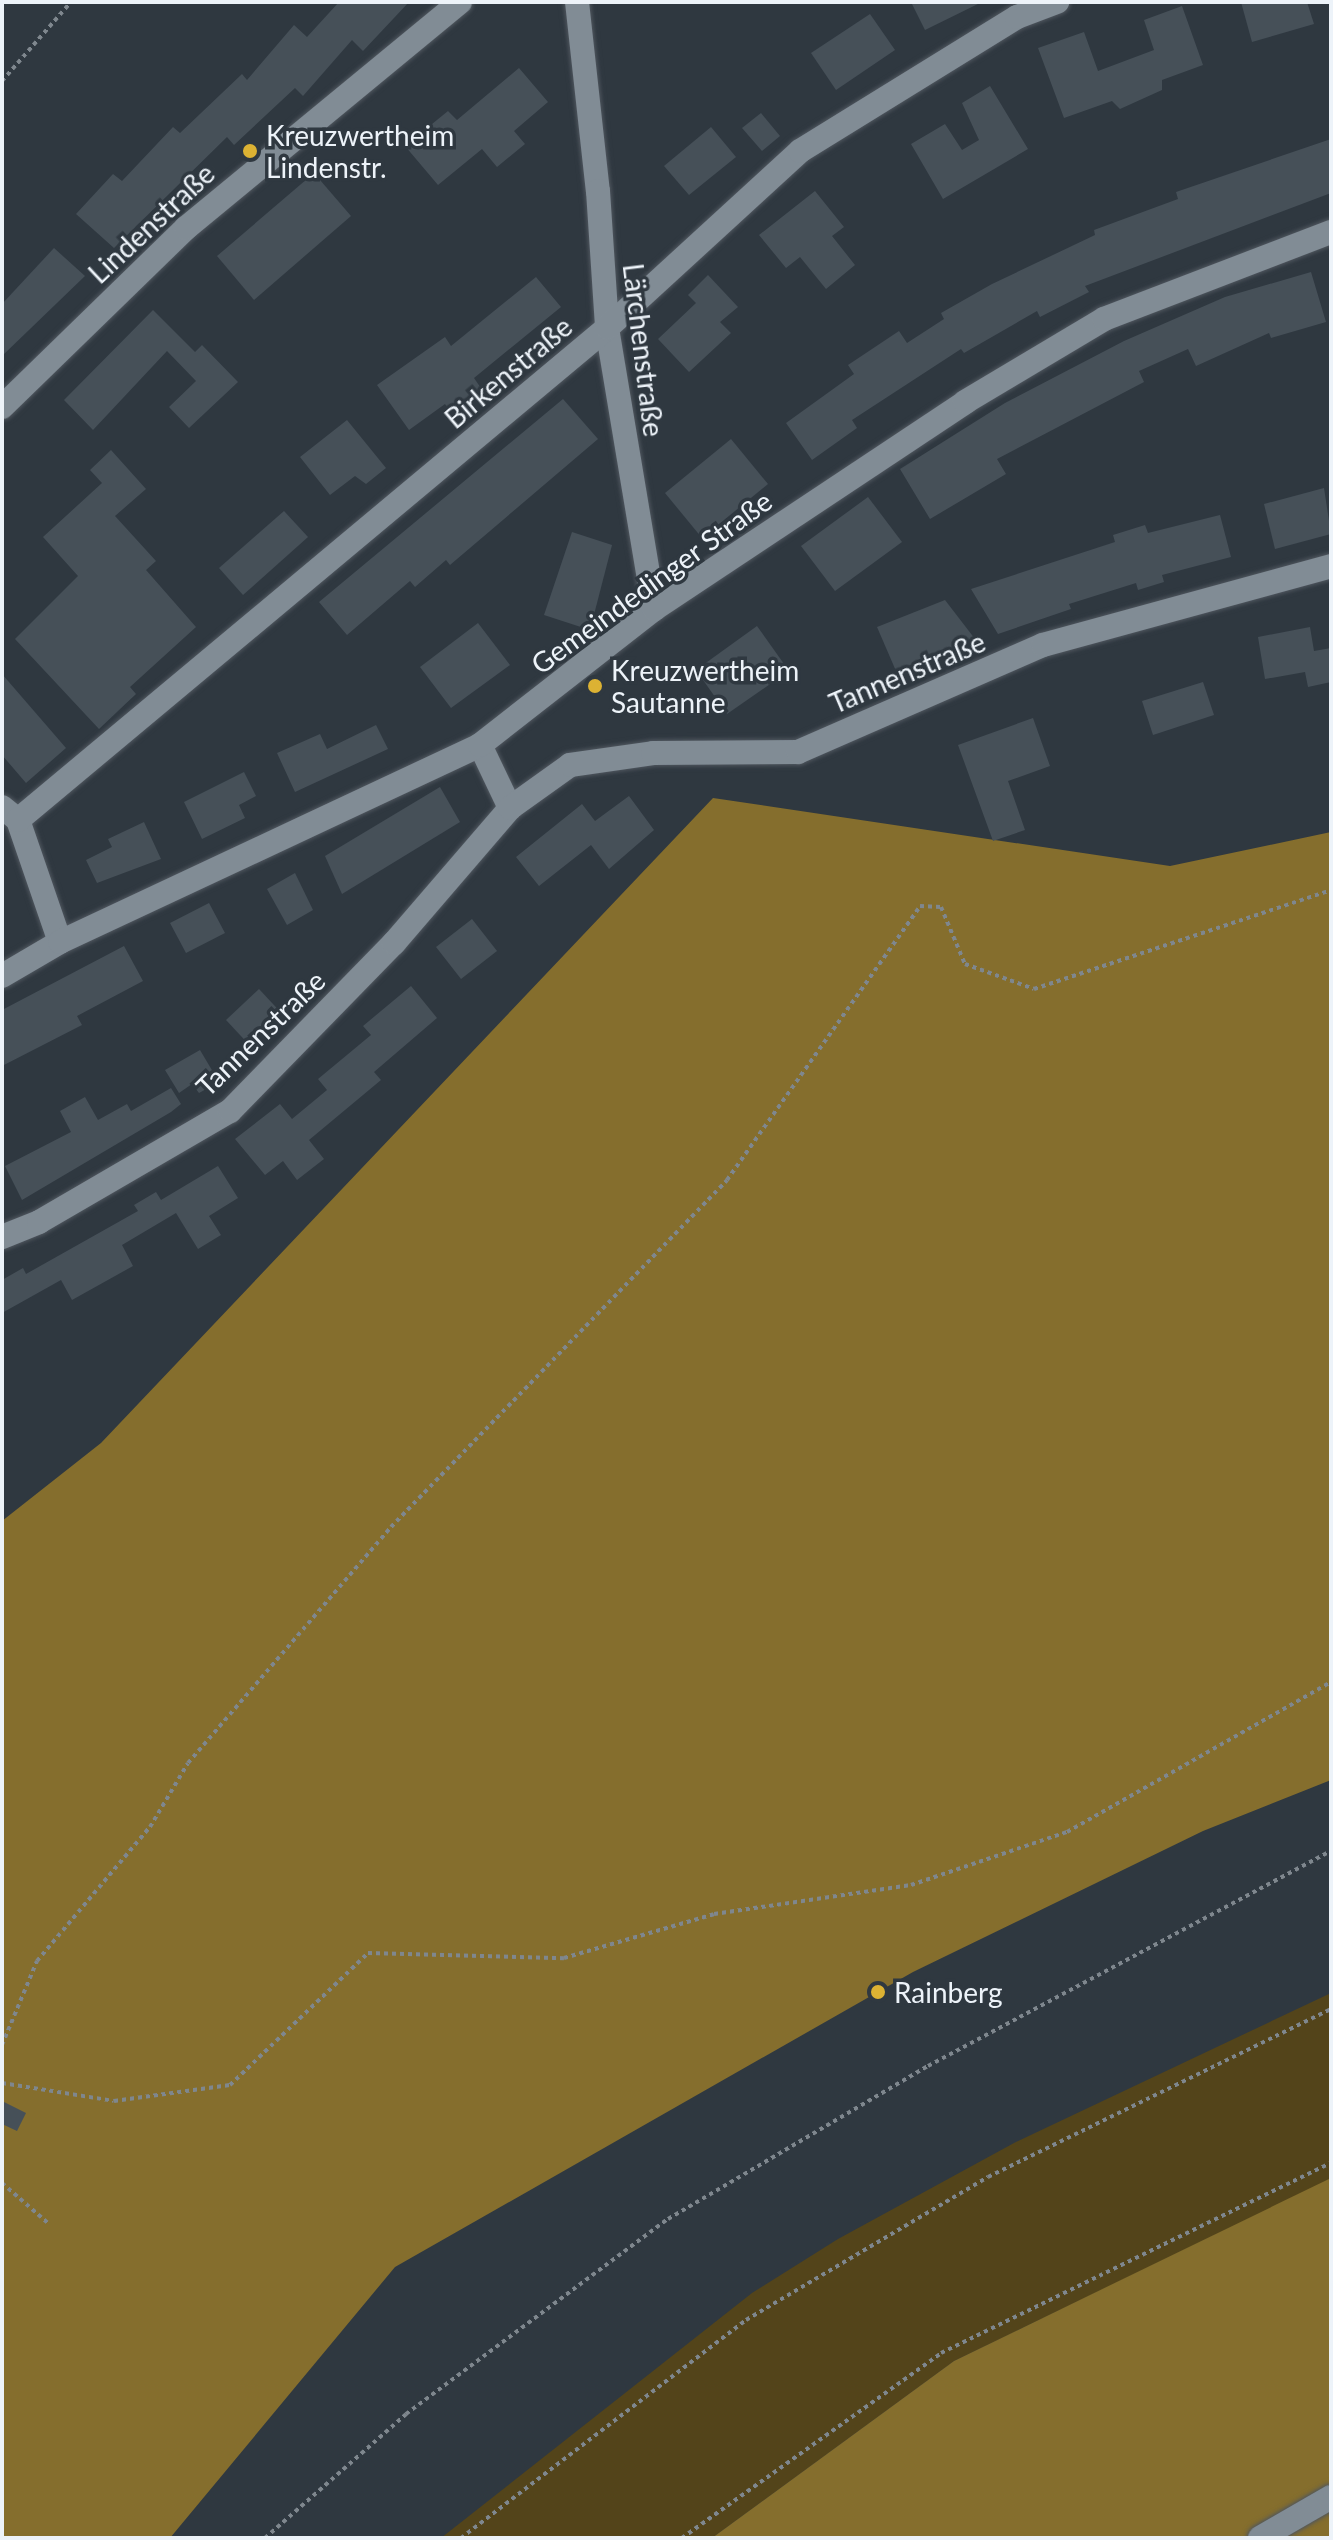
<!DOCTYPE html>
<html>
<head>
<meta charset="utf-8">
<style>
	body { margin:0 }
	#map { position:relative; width:1333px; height:2540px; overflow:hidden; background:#2f3840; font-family:Lato,sans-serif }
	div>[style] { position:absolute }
	.green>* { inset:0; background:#53441a }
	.forest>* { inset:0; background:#856e2d }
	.building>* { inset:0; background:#465058 }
	.path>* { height:4px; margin-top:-2px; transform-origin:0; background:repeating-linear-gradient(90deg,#7f878e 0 4px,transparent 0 8px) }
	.roads { filter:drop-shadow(0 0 2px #4f565e) drop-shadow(0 0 2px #4f565e) }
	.minor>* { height:24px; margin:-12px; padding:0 12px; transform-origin:12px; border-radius:12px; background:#818c95 }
	.dots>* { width:22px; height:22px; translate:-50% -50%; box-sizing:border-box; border:4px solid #2f3840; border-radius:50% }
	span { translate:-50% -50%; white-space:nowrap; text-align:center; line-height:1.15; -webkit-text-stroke:7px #2f3840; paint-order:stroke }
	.poi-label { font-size:28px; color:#edf3f9 }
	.left { translate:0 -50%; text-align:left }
	.street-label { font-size:28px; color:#edf3f9 }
	.frame { position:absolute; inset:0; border:4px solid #edf3f9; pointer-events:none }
</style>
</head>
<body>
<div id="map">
	<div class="green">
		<i style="clip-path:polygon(1331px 1993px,1331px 2178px,1323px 2183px,954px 2361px,712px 2538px,441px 2538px,752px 2293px,838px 2239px,1014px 2143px)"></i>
	</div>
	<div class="forest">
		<i style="clip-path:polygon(713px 798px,1170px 866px,1331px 832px,1331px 1780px,1203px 1831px,913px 1972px,395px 2267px,170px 2538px,2px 2538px,2px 1521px,101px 1443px)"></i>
		<i style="clip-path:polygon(1331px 2178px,1331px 2538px,712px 2538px,954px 2361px)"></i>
	</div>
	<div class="building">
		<i style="clip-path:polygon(339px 2px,409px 2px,363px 51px,352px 40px,303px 96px,295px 88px,234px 145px,227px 137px,114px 248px,76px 214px,113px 174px,122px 181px,173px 127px,180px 133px,242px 74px,247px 80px,294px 25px,307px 37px)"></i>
		<i style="clip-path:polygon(911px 2px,982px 2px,925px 30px)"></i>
		<i style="clip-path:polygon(1241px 2px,1307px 2px,1314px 24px,1252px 42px)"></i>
		<i style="clip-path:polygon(1182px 6px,1203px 65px,1162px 80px,1162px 90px,1120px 109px,1112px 101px,1064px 118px,1038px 48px,1084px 32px,1098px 71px,1154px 50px,1144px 20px)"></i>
		<i style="clip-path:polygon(870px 14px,895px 50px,836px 90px,811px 53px)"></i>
		<i style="clip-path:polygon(519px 68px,548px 102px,514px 131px,525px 144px,497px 167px,482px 149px,438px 185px,405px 146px,448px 111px,457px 120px)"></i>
		<i style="clip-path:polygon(990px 86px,1028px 149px,943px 199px,911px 144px,945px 124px,962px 150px,979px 140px,962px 103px)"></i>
		<i style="clip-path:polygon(761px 113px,780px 136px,762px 151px,742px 128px)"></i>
		<i style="clip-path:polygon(711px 127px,736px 157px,689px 195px,664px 166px)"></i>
		<i style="clip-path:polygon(1331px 139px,1331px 193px,1085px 286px,1089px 292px,1040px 317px,1037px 311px,964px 353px,961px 349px,852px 420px,857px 428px,812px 460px,786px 423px,854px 374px,848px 365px,899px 331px,907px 343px,944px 319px,941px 313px,992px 284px,1095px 235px,1094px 230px,1178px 199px,1176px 192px)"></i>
		<i style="clip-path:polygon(314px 173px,351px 216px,254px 300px,217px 256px)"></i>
		<i style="clip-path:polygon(815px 191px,844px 227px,832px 236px,855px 265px,826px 289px,800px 257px,786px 268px,759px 235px)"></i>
		<i style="clip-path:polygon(54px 248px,85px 276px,2px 356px,2px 304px)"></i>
		<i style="clip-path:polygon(1311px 272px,1326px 322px,1271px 338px,1269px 333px,1196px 366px,1188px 349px,1139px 371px,1144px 382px,997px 459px,1006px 474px,930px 519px,900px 469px,1005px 403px,1124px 341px,1225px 297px)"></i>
		<i style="clip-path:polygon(708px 275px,738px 307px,720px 322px,731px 333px,689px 372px,658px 339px,696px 303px,688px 295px)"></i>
		<i style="clip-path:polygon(536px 277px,561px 307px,474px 378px,485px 394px,453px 416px,445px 404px,409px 430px,377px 385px,445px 337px,451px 346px)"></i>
		<i style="clip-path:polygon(153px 310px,195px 352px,202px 345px,238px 382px,189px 428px,169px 407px,196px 381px,167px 351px,93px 430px,64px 400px)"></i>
		<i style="clip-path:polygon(563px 399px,598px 439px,450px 565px,446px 560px,415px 587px,410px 581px,347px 635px,319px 602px)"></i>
		<i style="clip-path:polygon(347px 420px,386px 468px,366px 484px,355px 476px,330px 495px,300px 457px)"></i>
		<i style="clip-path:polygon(731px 439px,768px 484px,702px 538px,665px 493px)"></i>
		<i style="clip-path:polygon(111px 450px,146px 489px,115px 516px,156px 561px,146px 570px,196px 627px,130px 687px,136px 694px,99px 729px,15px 639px,78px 576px,43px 537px,102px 483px,90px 470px)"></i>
		<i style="clip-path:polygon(1324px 488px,1331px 534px,1275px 549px,1264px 504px)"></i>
		<i style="clip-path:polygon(868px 497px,902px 542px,835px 591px,801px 546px)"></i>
		<i style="clip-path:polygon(284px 511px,308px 537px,243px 595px,219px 568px)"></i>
		<i style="clip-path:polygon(1220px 515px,1231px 557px,1162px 575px,1164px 582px,1138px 590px,1136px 583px,1069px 604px,1071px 609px,998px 634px,971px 589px,1115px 542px,1113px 535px,1145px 525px,1148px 533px)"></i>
		<i style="clip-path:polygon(572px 532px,612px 545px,590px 630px,544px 615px)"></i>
		<i style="clip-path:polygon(945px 600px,975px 639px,896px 671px,877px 627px)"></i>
		<i style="clip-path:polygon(478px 623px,510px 665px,451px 708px,420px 667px)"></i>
		<i style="clip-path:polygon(757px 626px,789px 671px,727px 714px,696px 670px)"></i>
		<i style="clip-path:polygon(1310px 627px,1314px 651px,1331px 648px,1331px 682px,1308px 687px,1305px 672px,1265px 679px,1258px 637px)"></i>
		<i style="clip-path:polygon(2px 674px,66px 748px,26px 783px,2px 755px)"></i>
		<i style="clip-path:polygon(1203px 682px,1214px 715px,1153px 735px,1142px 701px)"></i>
		<i style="clip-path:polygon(1033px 718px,1050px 766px,1008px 781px,1025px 830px,993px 841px,958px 745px)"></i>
		<i style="clip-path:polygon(376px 725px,388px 749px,295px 792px,277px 753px,320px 734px,327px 749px)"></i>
		<i style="clip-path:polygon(244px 772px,256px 796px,239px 805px,245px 818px,202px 839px,184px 802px)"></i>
		<i style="clip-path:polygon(440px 787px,460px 822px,342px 894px,325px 856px)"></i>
		<i style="clip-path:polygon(629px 796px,654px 830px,609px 869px,591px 845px,539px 886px,516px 857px,582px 804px,595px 821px)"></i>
		<i style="clip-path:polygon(144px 822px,161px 859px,97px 883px,86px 860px,112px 847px,108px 839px)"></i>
		<i style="clip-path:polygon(295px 873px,313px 910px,287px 925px,267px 889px)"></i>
		<i style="clip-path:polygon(209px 903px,225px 933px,186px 953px,170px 923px)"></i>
		<i style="clip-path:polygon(472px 919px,497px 951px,461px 979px,436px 947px)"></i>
		<i style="clip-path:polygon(124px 946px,143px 981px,77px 1016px,82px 1025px,2px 1066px,2px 1010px)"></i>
		<i style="clip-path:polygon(411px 986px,437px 1018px,374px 1072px,381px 1080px,309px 1140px,324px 1159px,297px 1180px,283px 1161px,265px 1175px,235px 1139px,280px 1104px,292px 1119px,327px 1090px,318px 1079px,371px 1035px,363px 1026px)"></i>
		<i style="clip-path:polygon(259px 989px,287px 1019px,254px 1050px,226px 1020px)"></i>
		<i style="clip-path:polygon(200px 1050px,219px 1082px,199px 1093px,192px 1084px,179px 1093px,165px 1070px)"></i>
		<i style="clip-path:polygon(171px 1088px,181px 1104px,171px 1112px,22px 1200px,5px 1166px,71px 1132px,60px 1111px,85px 1097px,98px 1120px,127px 1104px,131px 1111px)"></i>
		<i style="clip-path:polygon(218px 1166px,238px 1198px,209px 1216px,221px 1235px,198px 1249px,176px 1213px,122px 1245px,133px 1266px,72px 1300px,61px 1280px,2px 1313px,2px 1280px,23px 1268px,26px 1274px,138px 1211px,134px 1205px,156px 1192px,161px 1200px)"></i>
		<i style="clip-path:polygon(2px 2101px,26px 2113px,17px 2131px,2px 2124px)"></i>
	</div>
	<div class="path">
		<i style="left:2px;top:81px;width:105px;rotate:-48.9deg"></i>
		<i style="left:2px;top:2045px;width:91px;rotate:-67.4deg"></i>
		<i style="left:37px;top:1961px;width:175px;rotate:-49.9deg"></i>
		<i style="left:150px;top:1827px;width:74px;rotate:-59.3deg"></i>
		<i style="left:188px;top:1763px;width:311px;rotate:-49.3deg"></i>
		<i style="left:391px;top:1527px;width:483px;rotate:-45.9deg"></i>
		<i style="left:727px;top:1180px;width:335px;rotate:-54.8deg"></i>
		<i style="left:920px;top:906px;width:21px;rotate:3deg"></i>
		<i style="left:941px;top:907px;width:62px;rotate:67.2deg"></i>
		<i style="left:965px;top:964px;width:73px;rotate:19.9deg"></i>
		<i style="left:1034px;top:989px;width:313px;rotate:-18.4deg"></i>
		<i style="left:2px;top:2083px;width:113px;rotate:9.1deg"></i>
		<i style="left:114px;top:2101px;width:117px;rotate:-7.9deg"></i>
		<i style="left:230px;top:2085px;width:191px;rotate:-43.7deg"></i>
		<i style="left:368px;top:1953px;width:196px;rotate:1.5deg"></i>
		<i style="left:564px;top:1958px;width:156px;rotate:-16.3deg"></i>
		<i style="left:714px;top:1914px;width:199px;rotate:-8.4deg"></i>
		<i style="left:911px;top:1885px;width:165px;rotate:-18.8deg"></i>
		<i style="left:1067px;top:1832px;width:304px;rotate:-29.6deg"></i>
		<i style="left:2px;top:2183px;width:62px;rotate:41.1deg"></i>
		<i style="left:265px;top:2538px;width:188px;rotate:-41.3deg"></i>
		<i style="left:406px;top:2414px;width:327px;rotate:-36.7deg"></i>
		<i style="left:668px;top:2219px;width:302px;rotate:-30.5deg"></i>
		<i style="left:928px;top:2066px;width:457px;rotate:-28.1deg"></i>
		<i style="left:461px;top:2538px;width:359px;rotate:-37.4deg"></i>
		<i style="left:746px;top:2320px;width:281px;rotate:-30.6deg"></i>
		<i style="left:988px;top:2177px;width:382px;rotate:-26.1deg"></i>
		<i style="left:682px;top:2538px;width:318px;rotate:-35.5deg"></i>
		<i style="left:941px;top:2353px;width:434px;rotate:-26deg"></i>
	</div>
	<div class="roads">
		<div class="minor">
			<i style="left:577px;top:2px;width:190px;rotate:83.7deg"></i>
			<i style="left:598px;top:191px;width:137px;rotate:86.2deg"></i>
			<i style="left:607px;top:328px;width:285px;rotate:80.5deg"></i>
			<i style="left:2px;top:407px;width:257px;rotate:-44.2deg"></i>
			<i style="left:186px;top:228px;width:355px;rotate:-39.5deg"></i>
			<i style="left:480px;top:745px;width:70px;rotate:64.5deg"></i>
			<i style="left:2px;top:807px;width:21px;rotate:39deg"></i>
			<i style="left:18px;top:820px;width:129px;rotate:71deg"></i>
			<i style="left:18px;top:820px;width:767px;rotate:-39.87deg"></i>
			<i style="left:607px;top:328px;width:262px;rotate:-42.5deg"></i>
			<i style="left:800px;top:151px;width:255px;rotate:-31.7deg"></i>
			<i style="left:1017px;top:17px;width:43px;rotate:-20.6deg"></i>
			<i style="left:2px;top:976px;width:67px;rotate:-30.4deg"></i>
			<i style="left:60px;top:942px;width:464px;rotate:-25.1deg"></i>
			<i style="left:480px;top:745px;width:221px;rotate:-38deg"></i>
			<i style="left:654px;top:609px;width:374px;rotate:-33.6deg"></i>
			<i style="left:965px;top:402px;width:162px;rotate:-30.8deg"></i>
			<i style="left:1104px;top:319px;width:243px;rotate:-21deg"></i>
			<i style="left:2px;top:1237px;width:40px;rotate:-22deg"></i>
			<i style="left:39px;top:1222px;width:221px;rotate:-30.2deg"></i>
			<i style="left:230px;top:1111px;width:235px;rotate:-45.7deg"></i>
			<i style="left:394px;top:943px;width:178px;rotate:-49.3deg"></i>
			<i style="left:510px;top:808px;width:74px;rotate:-35.6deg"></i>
			<i style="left:570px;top:765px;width:84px;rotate:-8.2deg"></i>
			<i style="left:653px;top:753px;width:145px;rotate:-0.4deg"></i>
			<i style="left:798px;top:752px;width:267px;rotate:-23.6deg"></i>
			<i style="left:1043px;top:645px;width:299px;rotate:-15.3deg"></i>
			<i style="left:1260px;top:2538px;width:82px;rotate:-30deg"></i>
		</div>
	</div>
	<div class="dots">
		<i style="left:250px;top:151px;background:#dcb233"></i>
		<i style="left:595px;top:686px;background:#dcb233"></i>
		<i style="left:878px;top:1992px;background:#dcb233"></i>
	</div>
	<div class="poi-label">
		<span class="left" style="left:266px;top:151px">Kreuzwertheim<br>Lindenstr.</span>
		<span class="left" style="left:611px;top:686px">Kreuzwertheim<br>Sautanne</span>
		<span class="left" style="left:894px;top:1992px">Rainberg</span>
	</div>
	<div class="street-label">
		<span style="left:151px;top:223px;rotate:-43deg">Lindenstraße</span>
		<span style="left:644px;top:350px;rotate:83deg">Lärchenstraße</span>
		<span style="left:508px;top:372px;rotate:-40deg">Birkenstraße</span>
		<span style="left:651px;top:582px;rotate:-36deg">Gemeindedinger Straße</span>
		<span style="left:907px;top:672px;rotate:-23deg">Tannenstraße</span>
		<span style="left:260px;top:1033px;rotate:-44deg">Tannenstraße</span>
	</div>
	<div class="frame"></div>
</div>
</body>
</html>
